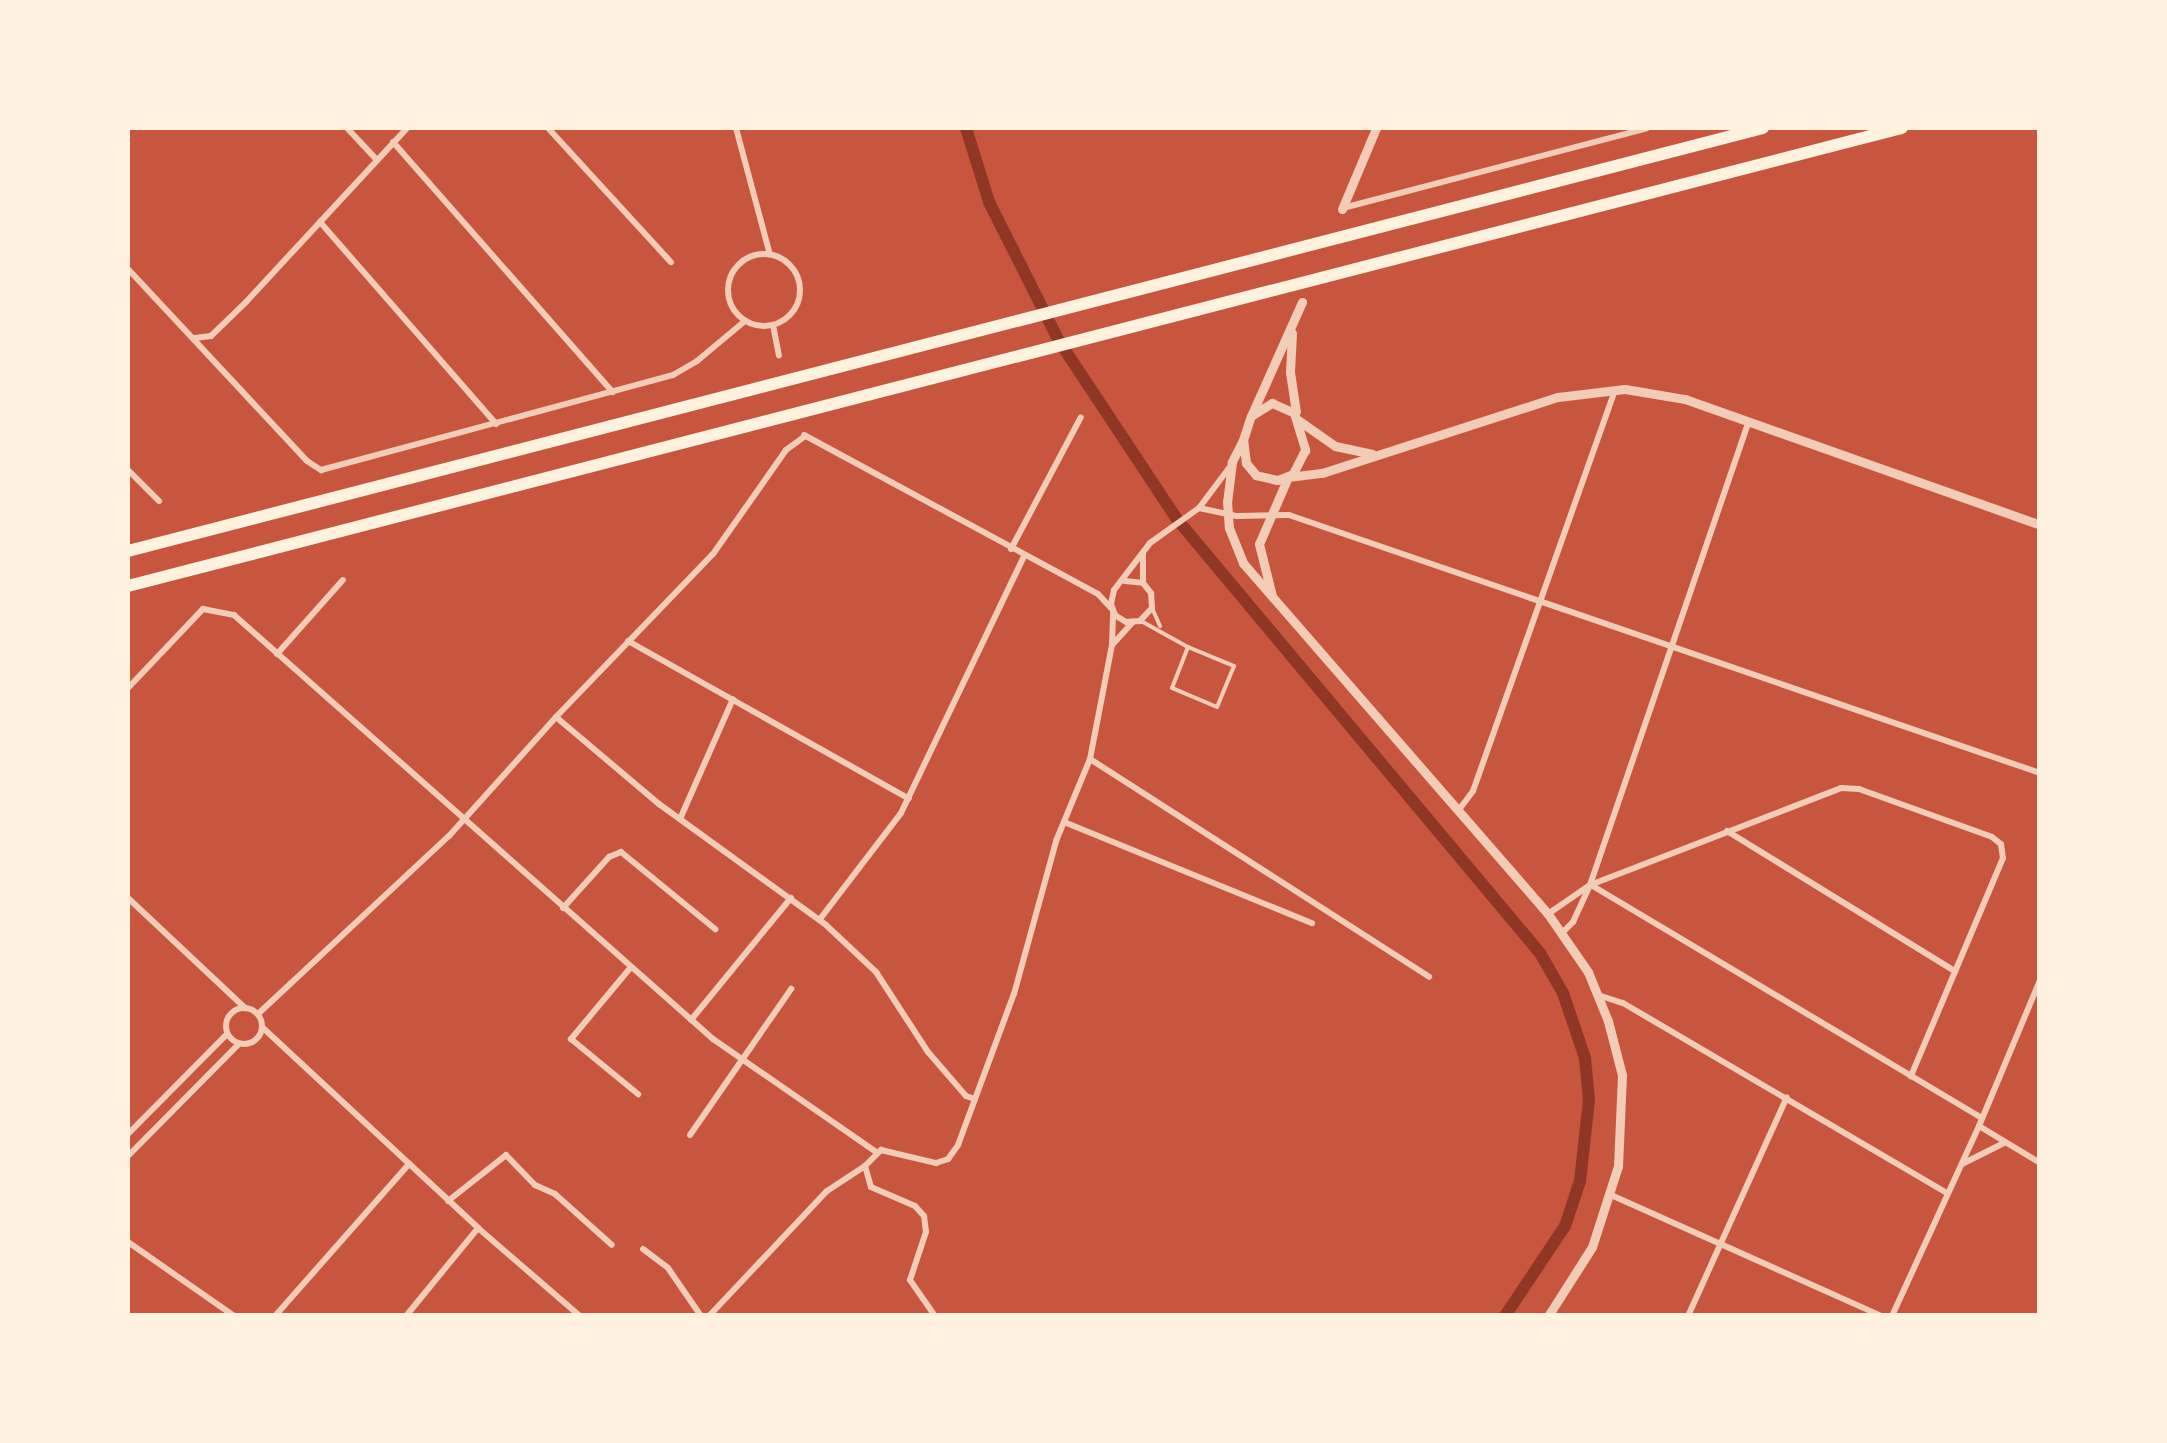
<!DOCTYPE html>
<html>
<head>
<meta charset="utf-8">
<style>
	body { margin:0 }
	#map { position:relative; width:2167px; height:1443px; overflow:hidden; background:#c8553d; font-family:"IBM Plex Sans",sans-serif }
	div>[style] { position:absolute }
	.canal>* { height:12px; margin:-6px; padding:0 6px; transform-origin:6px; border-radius:6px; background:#8f3625 }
	.service>* { height:4px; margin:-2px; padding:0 2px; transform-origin:2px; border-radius:2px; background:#f1ccb7 }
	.minor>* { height:6px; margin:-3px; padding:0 3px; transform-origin:3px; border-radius:3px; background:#f1ccb7 }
	.minor>.ring { margin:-3px; padding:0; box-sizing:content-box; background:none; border:6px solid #f1ccb7; border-radius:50% }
	.tertiary>* { height:9px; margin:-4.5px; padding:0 4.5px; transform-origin:4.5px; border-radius:4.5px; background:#f1ccb7 }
	.motorway>* { height:12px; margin:-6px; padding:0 6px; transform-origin:6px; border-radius:6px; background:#fff3e0 }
	span { translate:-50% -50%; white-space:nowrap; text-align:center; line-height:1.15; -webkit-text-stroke:9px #fff3e0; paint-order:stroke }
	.frame { position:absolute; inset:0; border:130px solid #fff3e0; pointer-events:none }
</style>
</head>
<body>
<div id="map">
	<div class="canal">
		<i style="left:966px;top:128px;width:77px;rotate:72.7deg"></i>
		<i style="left:989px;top:202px;width:156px;rotate:63.3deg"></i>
		<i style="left:1059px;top:341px;width:212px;rotate:56.5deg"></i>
		<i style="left:1176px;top:518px;width:567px;rotate:50.08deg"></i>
		<i style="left:1540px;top:953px;width:46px;rotate:60.1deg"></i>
		<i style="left:1563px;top:993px;width:69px;rotate:71.3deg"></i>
		<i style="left:1585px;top:1058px;width:42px;rotate:84.6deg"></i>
		<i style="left:1589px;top:1100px;width:81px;rotate:96.3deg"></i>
		<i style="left:1580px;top:1181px;width:47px;rotate:108.4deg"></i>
		<i style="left:1565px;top:1226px;width:108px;rotate:123.7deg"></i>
	</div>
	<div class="service">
		<i style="left:1152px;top:608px;width:20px;rotate:66deg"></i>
		<i style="left:1141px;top:621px;width:54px;rotate:29deg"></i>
		<i style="left:1188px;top:647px;width:50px;rotate:22.4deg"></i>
		<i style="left:1234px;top:666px;width:44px;rotate:112.5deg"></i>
		<i style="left:1217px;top:707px;width:49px;rotate:-157.1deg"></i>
		<i style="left:1172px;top:688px;width:44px;rotate:-68.7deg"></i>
	</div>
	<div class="minor">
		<i style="left:347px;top:128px;width:44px;rotate:46.8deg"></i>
		<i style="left:548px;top:128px;width:182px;rotate:47.5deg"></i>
		<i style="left:736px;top:128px;width:131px;rotate:75deg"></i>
		<i style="left:393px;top:142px;width:333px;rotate:48.7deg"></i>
		<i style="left:1343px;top:208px;width:314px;rotate:-14.7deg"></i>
		<i style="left:320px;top:222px;width:268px;rotate:48.9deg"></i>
		<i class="ring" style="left:728px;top:254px;width:66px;height:66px"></i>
		<i style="left:128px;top:269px;width:262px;rotate:47deg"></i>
		<i style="left:307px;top:461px;width:17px;rotate:33deg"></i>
		<i style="left:321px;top:470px;width:365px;rotate:-15.1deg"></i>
		<i style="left:673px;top:375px;width:28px;rotate:-30deg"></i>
		<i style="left:697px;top:361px;width:62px;rotate:-39.8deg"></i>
		<i style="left:773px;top:325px;width:31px;rotate:79deg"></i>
		<i style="left:195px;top:338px;width:16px;rotate:-7deg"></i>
		<i style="left:211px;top:336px;width:49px;rotate:-44.2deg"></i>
		<i style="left:246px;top:302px;width:237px;rotate:-47.2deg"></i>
		<i style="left:804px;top:435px;width:334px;rotate:28.4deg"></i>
		<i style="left:1098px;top:594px;width:19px;rotate:47deg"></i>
		<i style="left:128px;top:470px;width:44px;rotate:45deg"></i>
		<i style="left:1199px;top:508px;width:39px;rotate:12deg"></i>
		<i style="left:1237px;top:516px;width:52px;rotate:-1.1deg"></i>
		<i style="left:1289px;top:515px;width:794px;rotate:18.96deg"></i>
		<i style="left:1011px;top:549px;width:149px;rotate:-62.1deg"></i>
		<i style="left:1125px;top:581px;width:18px;rotate:6deg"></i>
		<i style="left:1143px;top:583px;width:13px;rotate:51deg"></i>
		<i style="left:1151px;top:593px;width:15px;rotate:86deg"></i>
		<i style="left:1152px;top:608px;width:18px;rotate:133deg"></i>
		<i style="left:1140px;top:621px;width:14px;rotate:176deg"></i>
		<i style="left:1126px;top:622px;width:13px;rotate:-148deg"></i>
		<i style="left:1115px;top:615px;width:12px;rotate:-110deg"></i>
		<i style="left:1111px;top:604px;width:14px;rotate:-78deg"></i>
		<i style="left:1114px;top:590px;width:59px;rotate:-52.5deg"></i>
		<i style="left:1150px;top:543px;width:60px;rotate:-35.5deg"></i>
		<i style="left:1199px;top:508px;width:50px;rotate:-53.1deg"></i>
		<i style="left:1143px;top:583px;width:30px;rotate:-90deg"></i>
		<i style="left:628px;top:641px;width:322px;rotate:29.3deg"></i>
		<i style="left:1113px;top:644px;width:30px;rotate:-48deg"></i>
		<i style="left:277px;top:654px;width:99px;rotate:-48.3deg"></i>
		<i style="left:128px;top:688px;width:109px;rotate:-46.5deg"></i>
		<i style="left:203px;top:609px;width:32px;rotate:11deg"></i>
		<i style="left:234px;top:615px;width:640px;rotate:41.51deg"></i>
		<i style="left:713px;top:1039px;width:198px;rotate:34.7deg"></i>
		<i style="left:556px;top:717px;width:135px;rotate:40.2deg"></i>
		<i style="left:659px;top:804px;width:206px;rotate:35.9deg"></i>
		<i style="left:826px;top:925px;width:69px;rotate:43.2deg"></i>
		<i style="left:876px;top:972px;width:95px;rotate:57deg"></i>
		<i style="left:928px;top:1052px;width:58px;rotate:49.2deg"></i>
		<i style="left:966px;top:1096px;width:9px;rotate:18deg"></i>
		<i style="left:1090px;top:759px;width:403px;rotate:32.7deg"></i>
		<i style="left:1458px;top:811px;width:25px;rotate:-53deg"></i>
		<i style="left:1473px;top:791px;width:425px;rotate:-70.5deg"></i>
		<i style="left:680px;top:819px;width:131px;rotate:-66.2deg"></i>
		<i style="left:1064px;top:822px;width:268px;rotate:22.2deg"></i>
		<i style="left:1727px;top:831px;width:268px;rotate:31.6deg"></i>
		<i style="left:1591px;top:885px;width:455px;rotate:30.8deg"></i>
		<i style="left:128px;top:898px;width:161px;rotate:43.2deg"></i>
		<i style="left:563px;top:908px;width:69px;rotate:-48deg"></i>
		<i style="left:609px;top:857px;width:13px;rotate:-23deg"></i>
		<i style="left:621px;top:852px;width:122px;rotate:39.3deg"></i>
		<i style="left:1548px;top:914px;width:51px;rotate:-34.6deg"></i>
		<i style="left:1590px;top:885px;width:269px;rotate:-21.1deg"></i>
		<i style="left:1841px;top:788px;width:18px;rotate:3deg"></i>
		<i style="left:1859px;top:789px;width:141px;rotate:19.8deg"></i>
		<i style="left:1992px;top:837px;width:11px;rotate:38deg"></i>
		<i style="left:2001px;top:844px;width:14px;rotate:82deg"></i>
		<i style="left:2003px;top:858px;width:237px;rotate:112.9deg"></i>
		<i style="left:820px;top:919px;width:133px;rotate:-52.6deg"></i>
		<i style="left:901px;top:813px;width:285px;rotate:-64.4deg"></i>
		<i style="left:1562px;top:933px;width:16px;rotate:-45deg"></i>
		<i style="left:1573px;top:922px;width:41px;rotate:-65.3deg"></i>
		<i style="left:1590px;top:885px;width:487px;rotate:-71.1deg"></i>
		<i style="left:631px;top:967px;width:94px;rotate:129.8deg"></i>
		<i style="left:571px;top:1039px;width:87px;rotate:39.4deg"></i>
		<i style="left:1598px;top:995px;width:26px;rotate:18deg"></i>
		<i style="left:1623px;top:1003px;width:376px;rotate:30.4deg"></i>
		<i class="ring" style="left:226px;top:1008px;width:30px;height:30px"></i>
		<i style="left:259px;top:1013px;width:260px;rotate:-43deg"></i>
		<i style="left:449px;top:836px;width:160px;rotate:-48deg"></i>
		<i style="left:556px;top:717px;width:226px;rotate:-46.1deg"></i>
		<i style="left:713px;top:554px;width:127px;rotate:-54.9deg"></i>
		<i style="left:786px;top:450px;width:24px;rotate:-36deg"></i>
		<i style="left:691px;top:1020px;width:158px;rotate:-50.7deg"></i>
		<i style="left:262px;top:1027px;width:295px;rotate:42.9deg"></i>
		<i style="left:478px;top:1228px;width:135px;rotate:40.8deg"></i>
		<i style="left:1979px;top:1126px;width:71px;rotate:31.2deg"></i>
		<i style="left:128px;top:1134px;width:141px;rotate:-45.3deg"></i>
		<i style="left:690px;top:1135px;width:178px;rotate:-55.3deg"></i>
		<i style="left:128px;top:1156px;width:158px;rotate:-45.3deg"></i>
		<i style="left:1962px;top:1164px;width:47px;rotate:-26.6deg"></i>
		<i style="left:1611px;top:1195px;width:296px;rotate:24.1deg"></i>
		<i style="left:448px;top:1201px;width:74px;rotate:-38.4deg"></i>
		<i style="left:506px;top:1155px;width:42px;rotate:46deg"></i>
		<i style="left:535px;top:1185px;width:22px;rotate:24deg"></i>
		<i style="left:555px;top:1194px;width:76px;rotate:41.8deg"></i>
		<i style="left:128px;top:1242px;width:129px;rotate:34.9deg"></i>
		<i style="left:643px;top:1249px;width:31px;rotate:37deg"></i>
		<i style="left:668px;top:1268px;width:58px;rotate:55.5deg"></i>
		<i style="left:275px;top:1316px;width:203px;rotate:-48.6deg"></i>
		<i style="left:406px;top:1316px;width:114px;rotate:-50.7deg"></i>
		<i style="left:709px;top:1316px;width:172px;rotate:-46.7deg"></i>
		<i style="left:827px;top:1191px;width:45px;rotate:-33.3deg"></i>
		<i style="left:935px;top:1316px;width:44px;rotate:-124.8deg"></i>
		<i style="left:910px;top:1280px;width:51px;rotate:-71.6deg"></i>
		<i style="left:926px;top:1232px;width:16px;rotate:-97deg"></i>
		<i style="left:924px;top:1216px;width:13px;rotate:-132deg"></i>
		<i style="left:915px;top:1206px;width:48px;rotate:-156.6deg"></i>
		<i style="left:871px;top:1187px;width:22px;rotate:-106deg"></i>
		<i style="left:865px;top:1166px;width:23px;rotate:-45deg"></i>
		<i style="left:881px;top:1150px;width:57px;rotate:13.3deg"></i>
		<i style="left:936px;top:1163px;width:13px;rotate:-18deg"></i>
		<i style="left:948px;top:1159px;width:17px;rotate:-54deg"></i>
		<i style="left:958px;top:1145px;width:161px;rotate:-69.7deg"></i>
		<i style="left:1014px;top:994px;width:159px;rotate:-74.6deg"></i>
		<i style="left:1056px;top:841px;width:89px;rotate:-67.5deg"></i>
		<i style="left:1090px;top:759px;width:116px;rotate:-79.1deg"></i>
		<i style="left:1112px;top:645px;width:34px;rotate:-88deg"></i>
		<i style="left:1688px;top:1316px;width:240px;rotate:-65.7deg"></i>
		<i style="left:1892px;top:1316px;width:209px;rotate:-65.4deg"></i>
		<i style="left:1979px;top:1126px;width:158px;rotate:-67.3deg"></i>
	</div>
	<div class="tertiary">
		<i style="left:1342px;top:209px;width:88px;rotate:-67.2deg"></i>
		<i style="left:1292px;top:333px;width:39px;rotate:93deg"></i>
		<i style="left:1290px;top:372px;width:40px;rotate:81.5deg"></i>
		<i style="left:1251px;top:416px;width:25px;rotate:-32deg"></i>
		<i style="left:1272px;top:403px;width:24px;rotate:24deg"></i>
		<i style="left:1294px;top:413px;width:39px;rotate:73deg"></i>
		<i style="left:1305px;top:450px;width:27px;rotate:117deg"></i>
		<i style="left:1293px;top:474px;width:17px;rotate:159deg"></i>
		<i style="left:1277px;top:480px;width:22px;rotate:-167deg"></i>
		<i style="left:1256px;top:475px;width:16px;rotate:-130deg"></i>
		<i style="left:1246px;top:463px;width:23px;rotate:-97deg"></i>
		<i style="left:1243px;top:440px;width:25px;rotate:-72deg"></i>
		<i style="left:1251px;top:416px;width:125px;rotate:-65.9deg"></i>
		<i style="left:1298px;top:420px;width:45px;rotate:35.1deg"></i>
		<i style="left:1335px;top:446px;width:38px;rotate:12deg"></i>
		<i style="left:1243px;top:440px;width:25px;rotate:117deg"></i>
		<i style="left:1232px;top:462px;width:39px;rotate:97deg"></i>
		<i style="left:1227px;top:501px;width:27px;rotate:86deg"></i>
		<i style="left:1229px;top:528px;width:38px;rotate:68deg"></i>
		<i style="left:1243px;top:563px;width:465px;rotate:49deg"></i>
		<i style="left:1548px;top:914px;width:70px;rotate:55.4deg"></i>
		<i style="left:1588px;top:972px;width:53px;rotate:67.8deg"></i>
		<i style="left:1608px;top:1021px;width:56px;rotate:75.5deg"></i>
		<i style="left:1622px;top:1075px;width:91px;rotate:92.5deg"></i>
		<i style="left:1618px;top:1166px;width:85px;rotate:107.8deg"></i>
		<i style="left:1592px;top:1247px;width:82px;rotate:122.5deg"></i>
		<i style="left:1288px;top:477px;width:34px;rotate:-7deg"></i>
		<i style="left:1322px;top:473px;width:248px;rotate:-17.9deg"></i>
		<i style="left:1558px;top:397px;width:67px;rotate:-6.8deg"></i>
		<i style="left:1625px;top:389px;width:61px;rotate:9.5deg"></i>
		<i style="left:1685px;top:399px;width:377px;rotate:19.5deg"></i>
		<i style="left:1272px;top:596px;width:54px;rotate:-104deg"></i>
		<i style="left:1259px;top:544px;width:73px;rotate:-66.6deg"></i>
	</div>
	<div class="motorway">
		<i style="left:128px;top:551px;width:1689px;rotate:-14.51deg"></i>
		<i style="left:128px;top:586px;width:1832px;rotate:-14.48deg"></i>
	</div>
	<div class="frame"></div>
</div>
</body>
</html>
